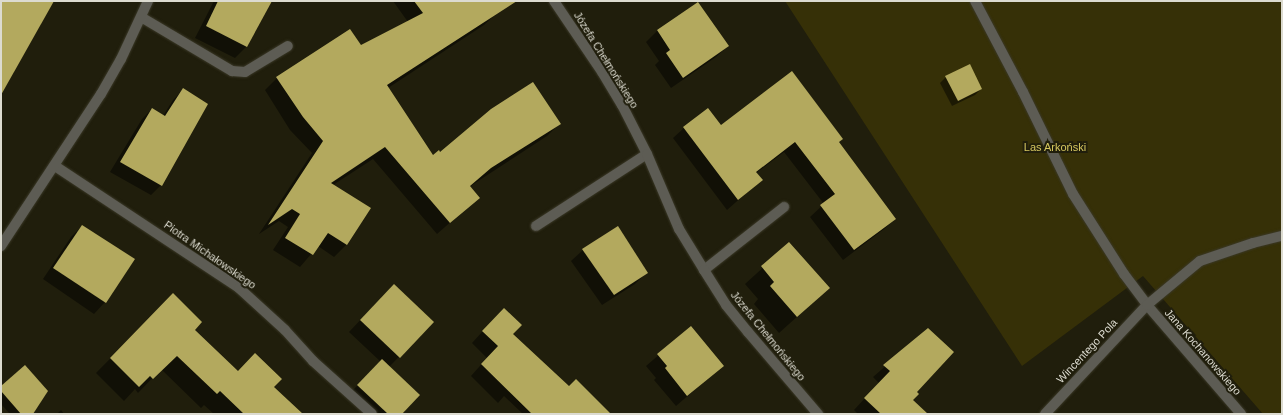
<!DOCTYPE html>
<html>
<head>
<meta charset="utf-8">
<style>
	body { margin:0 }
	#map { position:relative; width:1283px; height:415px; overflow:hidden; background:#201e0c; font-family:Arial,sans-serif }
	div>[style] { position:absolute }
	.green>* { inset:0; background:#363007 }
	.shadow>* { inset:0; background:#0007 }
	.building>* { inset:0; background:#b3a95e }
	.roads { filter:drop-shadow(0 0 1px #3a3827) drop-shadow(0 0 1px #3a3827) }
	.lane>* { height:10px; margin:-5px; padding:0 5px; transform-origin:5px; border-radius:5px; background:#5d5c54 }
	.street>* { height:10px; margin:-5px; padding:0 5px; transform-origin:5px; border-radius:5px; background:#5d5c54 }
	span { translate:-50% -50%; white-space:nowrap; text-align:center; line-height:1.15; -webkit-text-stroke:4px #201e0c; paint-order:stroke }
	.street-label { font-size:11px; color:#dcdbd0 }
	.park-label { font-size:11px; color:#d6c75f }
	.frame { position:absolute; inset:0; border:2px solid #dcdbd0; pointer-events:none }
</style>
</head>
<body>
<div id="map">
	<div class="green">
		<i style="clip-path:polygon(785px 1px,1282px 1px,1282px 414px,1263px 414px,1143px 276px,1022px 366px)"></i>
	</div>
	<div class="shadow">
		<i style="clip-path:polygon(214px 1px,271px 1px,246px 47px,235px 58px,195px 38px)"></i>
		<i style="clip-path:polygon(393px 1px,490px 1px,497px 13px,484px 25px,388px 88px,433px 156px,559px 124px,547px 136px,469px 187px,478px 198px,437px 234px,373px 159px,333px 185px,370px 209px,346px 245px,334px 257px,318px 246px,300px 267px,273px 250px,288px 227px,279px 221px,259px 234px,312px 153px,290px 130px,265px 90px,277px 78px,361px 47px,408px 22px)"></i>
		<i style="clip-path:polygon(698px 3px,728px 46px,716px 57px,671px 88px,655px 65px,659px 61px,646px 42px,657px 31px)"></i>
		<i style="clip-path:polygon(946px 77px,981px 89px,975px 95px,952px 106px,940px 83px)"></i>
		<i style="clip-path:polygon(183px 90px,161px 185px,151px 195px,110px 172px,142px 119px,152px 109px,163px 116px,173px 100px)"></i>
		<i style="clip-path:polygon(721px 127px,842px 139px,838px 143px,895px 219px,884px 229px,843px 260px,810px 217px,824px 204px,784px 152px,756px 173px,761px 180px,727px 210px,673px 138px,684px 128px)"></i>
		<i style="clip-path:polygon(82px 226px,105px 302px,94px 314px,43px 279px,71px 237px)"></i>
		<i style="clip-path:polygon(789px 244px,829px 288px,779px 333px,754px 304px,758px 299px,745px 284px)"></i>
		<i style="clip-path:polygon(583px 250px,647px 272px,635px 284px,602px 305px,571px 261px)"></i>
		<i style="clip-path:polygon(173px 295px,193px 330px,238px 372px,273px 387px,301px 414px,214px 414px,204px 405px,201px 408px,161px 369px,138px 393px,135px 389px,124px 401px,96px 373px)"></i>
		<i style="clip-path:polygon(383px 296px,433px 322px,389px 367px,400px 414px,368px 414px,348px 395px,381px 362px,349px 332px)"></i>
		<i style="clip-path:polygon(493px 320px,512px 334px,569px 388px,608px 414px,523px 414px,504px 396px,498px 403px,471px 376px,487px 358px,472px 343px)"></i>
		<i style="clip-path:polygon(690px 328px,722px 366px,676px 406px,654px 380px,656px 378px,646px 366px)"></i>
		<i style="clip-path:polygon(928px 329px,916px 392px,912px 400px,921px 414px,858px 414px,854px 410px,879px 383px,873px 377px)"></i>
		<i style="clip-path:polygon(1px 387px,31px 414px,10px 414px,1px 404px)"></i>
		<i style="clip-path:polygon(61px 410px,64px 414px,57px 414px)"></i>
	</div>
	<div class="building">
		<i style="clip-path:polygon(1px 1px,54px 1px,1px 95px)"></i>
		<i style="clip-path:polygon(218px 1px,272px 1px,247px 47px,206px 26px)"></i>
		<i style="clip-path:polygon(414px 1px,517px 1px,387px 85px,433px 155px,439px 150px,440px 152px,491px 109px,533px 82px,561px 124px,491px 168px,470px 186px,480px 198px,450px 223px,385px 147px,331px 183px,371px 208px,347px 245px,328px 233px,313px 255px,285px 238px,300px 214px,292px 209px,268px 225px,323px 141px,303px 117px,276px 77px,350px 29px,361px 45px,423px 13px)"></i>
		<i style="clip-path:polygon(698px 2px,729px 46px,683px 78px,666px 53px,670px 50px,657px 30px)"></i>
		<i style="clip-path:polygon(970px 64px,982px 89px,958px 101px,945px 76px)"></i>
		<i style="clip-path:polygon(792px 71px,843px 139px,839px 142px,896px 219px,854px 250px,820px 205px,835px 194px,795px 142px,756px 172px,763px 180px,738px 200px,683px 127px,708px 108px,721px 125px)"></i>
		<i style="clip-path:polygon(183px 88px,208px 104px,162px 186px,120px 162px,152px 108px,165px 116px)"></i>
		<i style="clip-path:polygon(82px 225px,135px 259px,106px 303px,53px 268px)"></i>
		<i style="clip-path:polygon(618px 226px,648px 273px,614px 295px,582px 249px)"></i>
		<i style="clip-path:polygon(789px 242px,830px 288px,797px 317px,770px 286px,774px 282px,761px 266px)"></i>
		<i style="clip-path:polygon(394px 284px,434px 322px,400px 358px,360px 320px)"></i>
		<i style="clip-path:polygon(173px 293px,202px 322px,195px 330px,238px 371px,255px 353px,282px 379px,274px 387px,303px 414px,244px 414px,220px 391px,217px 394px,177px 356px,153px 379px,150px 376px,139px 387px,110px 358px)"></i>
		<i style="clip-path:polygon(504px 308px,522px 325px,513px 334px,569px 386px,576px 379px,611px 414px,532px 414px,481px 364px,498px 346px,482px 331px)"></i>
		<i style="clip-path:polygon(691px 326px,724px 366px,687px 396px,665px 368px,667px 366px,657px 354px)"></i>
		<i style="clip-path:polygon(928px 328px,954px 352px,917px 392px,919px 394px,913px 400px,928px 414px,881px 414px,864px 398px,890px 371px,883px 365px)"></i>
		<i style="clip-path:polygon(382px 359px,420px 395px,402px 414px,388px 414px,357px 385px)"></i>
		<i style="clip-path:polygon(25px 365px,48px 391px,33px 414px,21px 414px,1px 391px,1px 386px)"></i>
	</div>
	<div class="roads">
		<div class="lane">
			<i style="left:141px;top:17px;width:106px;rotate:30.7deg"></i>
			<i style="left:232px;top:71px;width:13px;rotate:4deg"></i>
			<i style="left:245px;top:72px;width:50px;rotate:-31.2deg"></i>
			<i style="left:536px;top:226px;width:132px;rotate:-33deg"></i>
			<i style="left:704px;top:270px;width:102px;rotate:-38.2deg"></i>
		</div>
		<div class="street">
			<i style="left:554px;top:1px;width:86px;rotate:55.9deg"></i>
			<i style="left:602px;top:72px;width:39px;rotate:59deg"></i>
			<i style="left:622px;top:105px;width:55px;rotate:63deg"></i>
			<i style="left:647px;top:154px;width:82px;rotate:66.9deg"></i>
			<i style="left:679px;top:229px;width:48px;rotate:58.6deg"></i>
			<i style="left:704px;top:270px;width:41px;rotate:57.8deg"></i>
			<i style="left:726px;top:305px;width:35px;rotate:51deg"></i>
			<i style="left:748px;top:332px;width:108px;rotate:49.5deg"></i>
			<i style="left:975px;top:1px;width:103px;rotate:62.2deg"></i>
			<i style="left:1023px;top:92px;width:114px;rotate:63.9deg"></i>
			<i style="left:1073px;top:194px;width:95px;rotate:57.5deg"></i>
			<i style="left:1124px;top:274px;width:39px;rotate:53deg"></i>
			<i style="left:1147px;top:305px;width:144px;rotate:49.2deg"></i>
			<i style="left:55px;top:166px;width:221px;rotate:33.5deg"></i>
			<i style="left:239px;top:288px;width:62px;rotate:42.4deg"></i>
			<i style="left:285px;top:330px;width:42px;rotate:47.9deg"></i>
			<i style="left:313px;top:361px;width:79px;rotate:41.9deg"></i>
			<i style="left:1px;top:246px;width:182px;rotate:-56.7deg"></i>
			<i style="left:101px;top:94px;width:40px;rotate:-60.3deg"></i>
			<i style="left:121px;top:59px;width:64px;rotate:-65deg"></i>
			<i style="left:1045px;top:414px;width:149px;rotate:-46.9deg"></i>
			<i style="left:1147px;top:305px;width:69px;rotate:-39.7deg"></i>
			<i style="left:1200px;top:261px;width:56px;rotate:-18.8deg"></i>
			<i style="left:1253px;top:243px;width:30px;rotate:-14deg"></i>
		</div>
	</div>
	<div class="street-label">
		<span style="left:606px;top:60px;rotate:58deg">Józefa Chełmońskiego</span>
		<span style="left:210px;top:255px;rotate:35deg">Piotra Michałowskiego</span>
		<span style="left:768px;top:336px;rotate:51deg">Józefa Chełmońskiego</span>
		<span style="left:1087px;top:351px;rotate:-47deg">Wincentego Pola</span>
		<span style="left:1203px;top:352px;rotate:49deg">Jana Kochanowskiego</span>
	</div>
	<div class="park-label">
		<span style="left:1055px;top:147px">Las Arkoński</span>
	</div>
	<div class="frame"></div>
</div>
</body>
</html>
